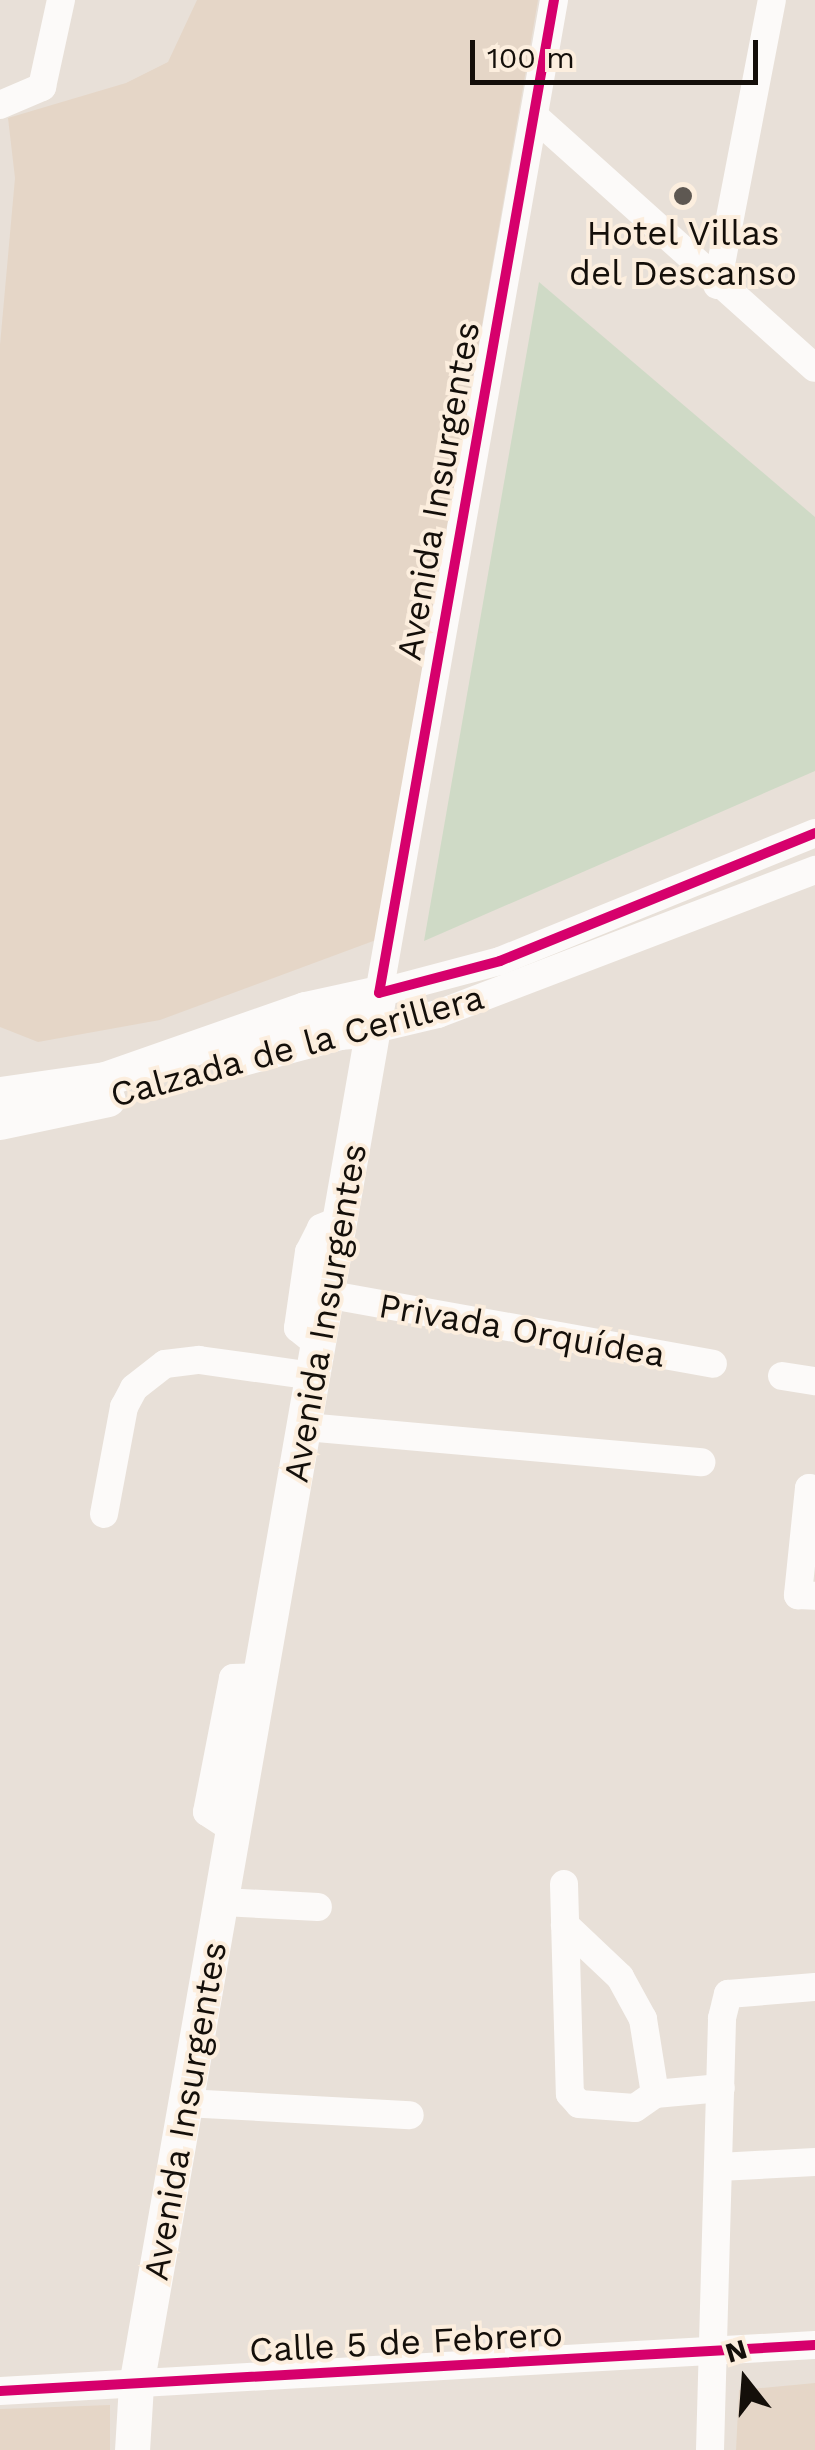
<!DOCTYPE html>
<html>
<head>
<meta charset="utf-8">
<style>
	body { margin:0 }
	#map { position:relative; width:815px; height:2450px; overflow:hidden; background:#e8e0d8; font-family:"Work Sans",sans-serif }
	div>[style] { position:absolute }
	.built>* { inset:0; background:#e5d6c7 }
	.green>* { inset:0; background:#cfdac6 }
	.minor>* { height:28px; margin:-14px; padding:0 14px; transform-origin:14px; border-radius:14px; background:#fcfaf9 }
	.major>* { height:35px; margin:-17.5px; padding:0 17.5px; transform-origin:17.5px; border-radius:17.5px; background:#fcfaf9 }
	.cycleway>* { height:10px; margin:-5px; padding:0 5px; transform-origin:5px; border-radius:5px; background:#d6006c }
	.dots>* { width:28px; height:28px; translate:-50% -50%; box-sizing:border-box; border:5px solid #fceede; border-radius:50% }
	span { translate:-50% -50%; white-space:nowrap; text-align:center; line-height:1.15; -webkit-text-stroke:8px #fceede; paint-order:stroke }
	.poi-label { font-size:35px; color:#140f0a }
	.street-label { font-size:35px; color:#140f0a }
	.north { position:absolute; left:695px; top:2330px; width:100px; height:100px; -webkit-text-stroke:8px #fceede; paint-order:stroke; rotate:343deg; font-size:28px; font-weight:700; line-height:40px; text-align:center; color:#140f0a }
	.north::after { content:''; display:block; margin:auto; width:35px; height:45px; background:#140f0a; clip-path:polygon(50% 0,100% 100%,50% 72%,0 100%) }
	.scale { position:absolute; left:470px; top:40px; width:288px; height:45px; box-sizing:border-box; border:5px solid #140f0a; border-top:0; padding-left:12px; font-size:30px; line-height:35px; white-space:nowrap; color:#140f0a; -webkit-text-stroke:8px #fceede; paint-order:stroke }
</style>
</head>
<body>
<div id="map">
	<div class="built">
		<i style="clip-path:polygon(197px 0,538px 0,376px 940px,160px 1020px,38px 1042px,0 1027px,0 345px,15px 178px,8px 118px,126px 83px,168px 62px)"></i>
		<i style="clip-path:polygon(815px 2383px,815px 2450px,736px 2450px,739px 2390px)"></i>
		<i style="clip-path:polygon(110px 2405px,110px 2450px,0 2450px,0 2409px)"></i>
	</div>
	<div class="green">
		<i style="clip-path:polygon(539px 282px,815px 517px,815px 771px,424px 941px)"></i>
	</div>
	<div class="minor">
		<i style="left:554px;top:0;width:1008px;rotate:99.99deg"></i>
		<i style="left:379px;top:993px;width:125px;rotate:-14.8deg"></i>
		<i style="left:500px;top:961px;width:340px;rotate:-22.1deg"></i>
		<i style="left:0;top:105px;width:46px;rotate:-23.2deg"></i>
		<i style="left:42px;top:87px;width:89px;rotate:-77.7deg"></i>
		<i style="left:534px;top:116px;width:377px;rotate:41.9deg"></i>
		<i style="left:717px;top:285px;width:290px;rotate:-79.1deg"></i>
		<i style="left:374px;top:1029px;width:66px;rotate:-13.2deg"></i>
		<i style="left:438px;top:1014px;width:404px;rotate:-20.9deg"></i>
		<i style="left:331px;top:1295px;width:388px;rotate:10.2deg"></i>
		<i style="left:319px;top:1345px;width:27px;rotate:-141deg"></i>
		<i style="left:298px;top:1328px;width:77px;rotate:-81.8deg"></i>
		<i style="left:309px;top:1252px;width:27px;rotate:-63deg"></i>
		<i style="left:321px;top:1228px;width:23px;rotate:-23deg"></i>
		<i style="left:782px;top:1376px;width:33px;rotate:9deg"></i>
		<i style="left:306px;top:1427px;width:397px;rotate:5.1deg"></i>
		<i style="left:815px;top:1489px;width:6px;rotate:-171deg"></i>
		<i style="left:809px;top:1488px;width:108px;rotate:95.9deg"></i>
		<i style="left:798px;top:1595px;width:17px;rotate:3deg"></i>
		<i style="left:104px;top:1514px;width:109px;rotate:-79.4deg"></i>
		<i style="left:124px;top:1407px;width:21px;rotate:-62deg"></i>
		<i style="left:134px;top:1388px;width:39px;rotate:-38deg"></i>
		<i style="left:165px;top:1364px;width:34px;rotate:-7deg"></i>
		<i style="left:199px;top:1360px;width:115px;rotate:8deg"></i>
		<i style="left:233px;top:1829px;width:31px;rotate:-147deg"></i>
		<i style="left:207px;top:1812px;width:136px;rotate:-79deg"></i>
		<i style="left:233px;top:1678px;width:27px;rotate:-2deg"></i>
		<i style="left:564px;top:1884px;width:210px;rotate:88.4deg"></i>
		<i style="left:570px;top:2094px;width:13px;rotate:48deg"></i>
		<i style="left:579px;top:2104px;width:56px;rotate:4.1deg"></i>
		<i style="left:635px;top:2108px;width:24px;rotate:-35deg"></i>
		<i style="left:655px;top:2094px;width:76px;rotate:-99.1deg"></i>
		<i style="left:643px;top:2019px;width:48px;rotate:-118.7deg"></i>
		<i style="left:620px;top:1977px;width:76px;rotate:-136.6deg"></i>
		<i style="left:223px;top:1902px;width:95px;rotate:3deg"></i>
		<i style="left:655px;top:2094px;width:66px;rotate:-5.2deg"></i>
		<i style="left:185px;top:2103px;width:225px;rotate:3.1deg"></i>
		<i style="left:719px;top:2167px;width:96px;rotate:-3deg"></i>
		<i style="left:0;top:2391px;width:816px;rotate:-3.23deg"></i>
		<i style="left:710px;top:2450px;width:432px;rotate:-88.4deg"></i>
		<i style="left:722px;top:2018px;width:25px;rotate:-76deg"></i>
		<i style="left:728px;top:1994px;width:87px;rotate:-4.6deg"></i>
	</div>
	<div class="major">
		<i style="left:234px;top:1060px;width:109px;rotate:-14.9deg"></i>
		<i style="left:339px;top:1032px;width:35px;rotate:-5deg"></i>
		<i style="left:0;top:1094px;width:106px;rotate:-8.1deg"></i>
		<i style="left:105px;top:1079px;width:212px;rotate:-19.3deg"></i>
		<i style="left:305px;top:1009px;width:76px;rotate:-12.2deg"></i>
		<i style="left:379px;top:993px;width:1413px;rotate:99.9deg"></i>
		<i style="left:136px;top:2385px;width:65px;rotate:93.5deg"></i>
		<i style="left:0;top:1122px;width:110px;rotate:-12deg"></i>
	</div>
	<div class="cycleway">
		<i style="left:554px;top:0;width:1008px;rotate:99.99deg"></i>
		<i style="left:379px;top:993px;width:125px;rotate:-14.8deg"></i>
		<i style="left:500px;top:961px;width:340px;rotate:-22.1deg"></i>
		<i style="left:0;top:2391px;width:816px;rotate:-3.23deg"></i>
	</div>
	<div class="dots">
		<i style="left:683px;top:196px;background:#5e5852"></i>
	</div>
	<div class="poi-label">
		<span style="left:683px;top:253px">Hotel Villas<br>del Descanso</span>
	</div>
	<div class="street-label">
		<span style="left:438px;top:491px;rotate:-80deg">Avenida Insurgentes</span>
		<span style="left:297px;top:1046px;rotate:-15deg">Calzada de la Cerillera</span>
		<span style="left:325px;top:1313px;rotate:-80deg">Avenida Insurgentes</span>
		<span style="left:522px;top:1330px;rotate:10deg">Privada Orquídea</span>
		<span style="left:185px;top:2111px;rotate:-80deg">Avenida Insurgentes</span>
		<span style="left:406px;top:2342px;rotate:-3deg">Calle 5 de Febrero</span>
	</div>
	<div class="north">N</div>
	<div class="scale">100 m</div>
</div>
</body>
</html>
